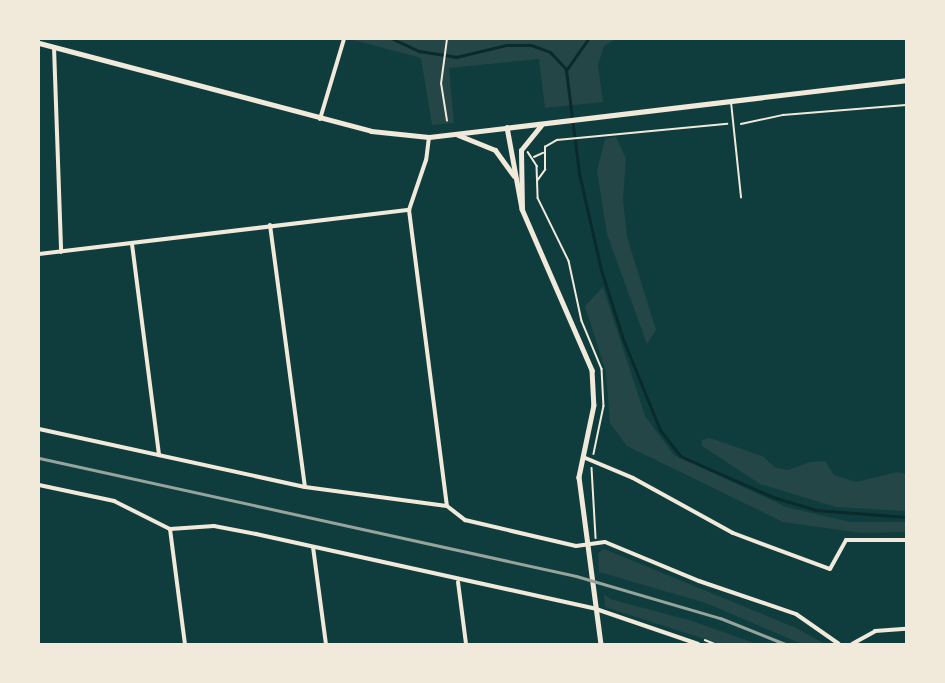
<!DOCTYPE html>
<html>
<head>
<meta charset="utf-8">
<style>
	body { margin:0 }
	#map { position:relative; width:945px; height:683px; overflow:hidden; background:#0f3d3e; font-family:Cabin,sans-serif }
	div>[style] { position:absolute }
	.green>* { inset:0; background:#244646 }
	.stream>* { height:3px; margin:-1.5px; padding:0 1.5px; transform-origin:1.5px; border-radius:1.5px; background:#0a2a2b }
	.path>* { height:1.5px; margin:-0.75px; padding:0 0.75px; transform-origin:0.75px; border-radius:0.75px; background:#f1e9da }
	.service>* { height:2px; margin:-1px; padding:0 1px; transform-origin:1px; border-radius:1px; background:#f1e9da }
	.minor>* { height:4px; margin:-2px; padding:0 2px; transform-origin:2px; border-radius:2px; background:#f1e9da }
	.tertiary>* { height:4.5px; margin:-2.25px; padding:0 2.25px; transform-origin:2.25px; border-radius:2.25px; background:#f1e9da }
	.secondary>* { height:5px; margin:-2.5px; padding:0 2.5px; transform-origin:2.5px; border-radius:2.5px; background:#f1e9da }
	.rail>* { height:3px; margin:-1.5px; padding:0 1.5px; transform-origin:1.5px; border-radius:1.5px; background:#97a49c }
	span { translate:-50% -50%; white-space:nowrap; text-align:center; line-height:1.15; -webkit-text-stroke:6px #f1e9da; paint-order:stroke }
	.frame { position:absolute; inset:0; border:40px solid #f1e9da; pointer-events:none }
</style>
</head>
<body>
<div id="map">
	<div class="green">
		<i style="clip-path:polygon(350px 39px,615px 39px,604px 46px,598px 65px,603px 102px,545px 108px,539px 59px,449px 68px,454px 123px,432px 125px,421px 58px)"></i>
		<i style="clip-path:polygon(616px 137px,626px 159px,623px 199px,627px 237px,656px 330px,647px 344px,607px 234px,597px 171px,605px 139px)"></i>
		<i style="clip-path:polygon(603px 287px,645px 416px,674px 455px,786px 507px,850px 522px,906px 522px,906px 532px,861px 533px,783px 522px,627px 446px,610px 423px,606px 372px,585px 306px)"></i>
		<i style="clip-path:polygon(710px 438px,762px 456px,776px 468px,788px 470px,810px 462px,825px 461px,834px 475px,856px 482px,898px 472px,906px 474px,906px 511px,836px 507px,760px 484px,702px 446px,702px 440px)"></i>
		<i style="clip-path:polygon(604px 549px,796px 628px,825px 644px,802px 644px,706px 603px,599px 572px,598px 553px)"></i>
		<i style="clip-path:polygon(604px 594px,610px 599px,692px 621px,757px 644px,720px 644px,605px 607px)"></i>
	</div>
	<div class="stream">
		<i style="left:393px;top:39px;width:29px;rotate:25deg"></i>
		<i style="left:419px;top:51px;width:37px;rotate:9deg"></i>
		<i style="left:456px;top:57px;width:51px;rotate:-13.5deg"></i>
		<i style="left:506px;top:45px;width:25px"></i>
		<i style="left:531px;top:45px;width:20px;rotate:20deg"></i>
		<i style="left:550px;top:52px;width:23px;rotate:47deg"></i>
		<i style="left:588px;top:39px;width:38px;rotate:125deg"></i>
		<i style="left:566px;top:70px;width:104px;rotate:82.8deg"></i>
		<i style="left:579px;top:173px;width:99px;rotate:77.2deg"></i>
		<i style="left:601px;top:270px;width:72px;rotate:72.3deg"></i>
		<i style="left:623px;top:339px;width:98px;rotate:67.9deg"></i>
		<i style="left:660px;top:430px;width:33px;rotate:52deg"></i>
		<i style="left:680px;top:456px;width:102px;rotate:23.8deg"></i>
		<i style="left:773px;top:497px;width:45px;rotate:16.8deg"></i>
		<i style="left:816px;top:510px;width:90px;rotate:4.4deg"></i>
	</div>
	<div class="path">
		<i style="left:447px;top:121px;width:37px;rotate:-99deg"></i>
		<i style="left:441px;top:84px;width:45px;rotate:-82.4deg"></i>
		<i style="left:741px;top:124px;width:43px;rotate:-12.1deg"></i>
		<i style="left:783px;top:115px;width:123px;rotate:-4.6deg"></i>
		<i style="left:528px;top:152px;width:17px;rotate:57deg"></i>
		<i style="left:537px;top:166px;width:32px;rotate:88deg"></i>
		<i style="left:538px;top:198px;width:70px;rotate:63.8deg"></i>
		<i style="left:569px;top:261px;width:61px;rotate:77.8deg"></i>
		<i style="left:582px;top:321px;width:52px;rotate:67.4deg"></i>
		<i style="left:602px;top:369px;width:37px;rotate:87deg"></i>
		<i style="left:604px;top:406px;width:49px;rotate:101.8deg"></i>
		<i style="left:534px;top:157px;width:10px;rotate:-24deg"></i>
		<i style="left:537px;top:181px;width:14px;rotate:-54deg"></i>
		<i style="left:545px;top:170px;width:23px;rotate:-90deg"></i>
		<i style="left:545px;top:147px;width:14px;rotate:-30deg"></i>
		<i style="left:557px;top:140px;width:171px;rotate:-5.4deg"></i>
		<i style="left:592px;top:468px;width:70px;rotate:86.7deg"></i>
		<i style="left:705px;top:640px;width:11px;rotate:22deg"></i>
	</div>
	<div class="service">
		<i style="left:731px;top:102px;width:96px;rotate:84deg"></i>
	</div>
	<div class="minor">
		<i style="left:54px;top:47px;width:205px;rotate:88deg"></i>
		<i style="left:320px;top:119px;width:84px;rotate:-73.3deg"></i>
		<i style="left:429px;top:137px;width:23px;rotate:97deg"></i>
		<i style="left:426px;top:160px;width:53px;rotate:108.8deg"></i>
		<i style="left:409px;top:210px;width:298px;rotate:82.7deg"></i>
		<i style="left:270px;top:225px;width:264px;rotate:82.4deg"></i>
		<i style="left:132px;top:244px;width:213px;rotate:82.7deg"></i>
		<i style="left:39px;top:254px;width:373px;rotate:-6.8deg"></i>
		<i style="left:39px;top:429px;width:272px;rotate:12.3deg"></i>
		<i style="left:305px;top:487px;width:143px;rotate:7.6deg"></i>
		<i style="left:447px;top:506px;width:23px;rotate:38deg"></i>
		<i style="left:465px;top:520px;width:114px;rotate:13.2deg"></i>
		<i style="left:576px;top:546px;width:29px;rotate:-8deg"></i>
		<i style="left:605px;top:542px;width:102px;rotate:22.5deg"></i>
		<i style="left:699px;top:581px;width:102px;rotate:18.8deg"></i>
		<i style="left:796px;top:614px;width:52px;rotate:34.9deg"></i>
		<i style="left:583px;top:457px;width:54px;rotate:22.8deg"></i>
		<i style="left:633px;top:478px;width:114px;rotate:28.8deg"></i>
		<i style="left:733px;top:533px;width:103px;rotate:20.4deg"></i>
		<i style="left:830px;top:569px;width:33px;rotate:-61deg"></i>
		<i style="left:846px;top:540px;width:60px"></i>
		<i style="left:39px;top:485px;width:77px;rotate:12deg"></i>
		<i style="left:114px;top:501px;width:63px;rotate:26.6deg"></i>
		<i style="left:170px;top:529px;width:44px;rotate:-3.9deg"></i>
		<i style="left:214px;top:526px;width:43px;rotate:10.8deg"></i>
		<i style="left:256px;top:534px;width:348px;rotate:12.4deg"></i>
		<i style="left:596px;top:609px;width:108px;rotate:18.9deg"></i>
		<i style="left:170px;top:529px;width:116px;rotate:82.6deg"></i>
		<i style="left:313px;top:547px;width:98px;rotate:82.4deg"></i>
		<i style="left:458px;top:582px;width:63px;rotate:82.6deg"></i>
		<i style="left:852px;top:644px;width:26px;rotate:-29deg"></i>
		<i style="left:875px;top:631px;width:31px;rotate:-4deg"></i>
	</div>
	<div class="tertiary">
		<i style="left:507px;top:127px;width:83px;rotate:79.6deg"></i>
		<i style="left:522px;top:209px;width:176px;rotate:66.5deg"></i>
		<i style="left:592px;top:370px;width:35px;rotate:87deg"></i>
		<i style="left:594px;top:405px;width:74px;rotate:101.8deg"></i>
		<i style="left:579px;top:477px;width:168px;rotate:82.5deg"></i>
	</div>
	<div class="secondary">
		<i style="left:39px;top:43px;width:343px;rotate:14.8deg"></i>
		<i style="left:371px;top:131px;width:58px;rotate:5.9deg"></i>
		<i style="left:429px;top:137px;width:480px;rotate:-6.8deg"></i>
		<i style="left:458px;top:135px;width:40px;rotate:22deg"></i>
		<i style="left:495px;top:150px;width:32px;rotate:54deg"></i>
		<i style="left:522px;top:209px;width:59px;rotate:-91deg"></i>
		<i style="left:521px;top:150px;width:32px;rotate:-51deg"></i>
	</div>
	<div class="rail">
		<i style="left:39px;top:458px;width:550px;rotate:12.39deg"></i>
		<i style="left:576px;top:576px;width:150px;rotate:16.3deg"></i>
		<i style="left:720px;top:618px;width:70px;rotate:21.8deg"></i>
	</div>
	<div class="frame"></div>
</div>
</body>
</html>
